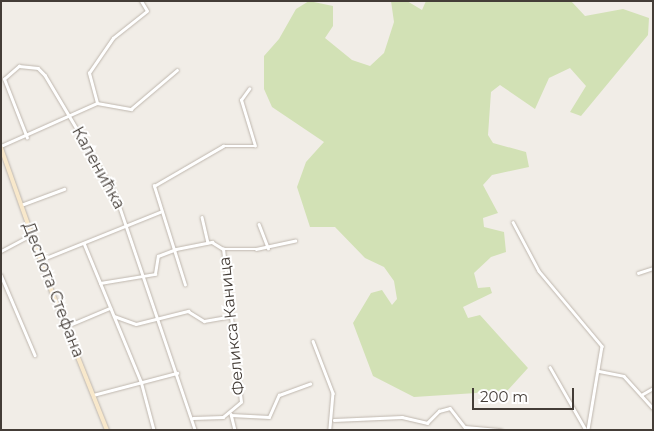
<!DOCTYPE html>
<html>
<head>
<meta charset="utf-8">
<style>
	body { margin:0 }
	#map { position:relative; width:654px; height:431px; overflow:hidden; background:#f1ede7; font-family:Montserrat,sans-serif }
	div>[style] { position:absolute }
	.green>* { inset:0; background:#d2e1b5 }
	.roads { filter:drop-shadow(0 0 1px #bfb7ae) drop-shadow(0 0 1px #bfb7ae) }
	.street>* { height:2.5px; margin:-1.25px; padding:0 1.25px; transform-origin:1.25px; border-radius:1.25px; background:#fff }
	.secondary>* { height:4px; margin:-2px; padding:0 2px; transform-origin:2px; border-radius:2px; background:#f8e8cb }
	span { translate:-50% -50%; white-space:nowrap; text-align:center; line-height:1.15; -webkit-text-stroke:4px #fff; paint-order:stroke }
	.street-label { font-size:16px; color:#443d37 }
	.frame { position:absolute; inset:0; border:2px solid #443d37; pointer-events:none }
	.scale { position:absolute; left:472px; top:388px; width:102px; height:22px; box-sizing:border-box; border:2px solid #443d37; border-top:0; padding-left:6px; font-size:15px; line-height:18px; white-space:nowrap; color:#443d37; -webkit-text-stroke:4px #fff; paint-order:stroke }
</style>
</head>
<body>
<div id="map">
	<div class="green">
		<i style="clip-path:polygon(309px 1px,333px 6px,333px 26px,325px 38px,352px 60px,370px 66px,384px 53px,394px 22px,391px 1px,407px 1px,422px 10px,426px 1px,571px 1px,585px 16px,623px 9px,649px 18px,648px 35px,581px 116px,570px 112px,586px 86px,570px 68px,549px 78px,535px 109px,500px 85px,491px 92px,488px 135px,493px 143px,526px 152px,529px 167px,492px 175px,483px 185px,498px 213px,483px 218px,484px 227px,504px 232px,506px 252px,491px 257px,474px 273px,478px 288px,490px 287px,492px 293px,463px 307px,468px 318px,480px 315px,528px 368px,507px 391px,414px 397px,373px 376px,353px 323px,371px 293px,382px 290px,392px 305px,397px 299px,394px 281px,384px 267px,365px 258px,335px 227px,310px 227px,297px 187px,306px 162px,324px 142px,272px 107px,264px 89px,264px 56px,279px 39px,296px 9px)"></i>
	</div>
	<div class="roads">
		<div class="street">
			<i style="left:97px;top:103px;width:31px;rotate:-105deg"></i>
			<i style="left:89px;top:73px;width:42px;rotate:-55.6deg"></i>
			<i style="left:113px;top:38px;width:43px;rotate:-38.5deg"></i>
			<i style="left:147px;top:11px;width:12px;rotate:-121deg"></i>
			<i style="left:27px;top:138px;width:63px;rotate:-111.3deg"></i>
			<i style="left:4px;top:79px;width:20px;rotate:-41deg"></i>
			<i style="left:19px;top:66px;width:19px;rotate:6deg"></i>
			<i style="left:38px;top:68px;width:10px;rotate:45deg"></i>
			<i style="left:45px;top:75px;width:137px;rotate:59.3deg"></i>
			<i style="left:115px;top:193px;width:250px;rotate:71.3deg"></i>
			<i style="left:1px;top:146px;width:105px;rotate:-24.1deg"></i>
			<i style="left:97px;top:103px;width:35px;rotate:10deg"></i>
			<i style="left:131px;top:109px;width:60px;rotate:-40.3deg"></i>
			<i style="left:21px;top:205px;width:46px;rotate:-20.4deg"></i>
			<i style="left:202px;top:217px;width:26px;rotate:77deg"></i>
			<i style="left:513px;top:222px;width:55px;rotate:62deg"></i>
			<i style="left:539px;top:271px;width:98px;rotate:50deg"></i>
			<i style="left:602px;top:346px;width:85px;rotate:99.5deg"></i>
			<i style="left:259px;top:224px;width:26px;rotate:69deg"></i>
			<i style="left:84px;top:243px;width:149px;rotate:67.6deg"></i>
			<i style="left:141px;top:381px;width:51px;rotate:75.1deg"></i>
			<i style="left:1px;top:251px;width:34px;rotate:-28deg"></i>
			<i style="left:41px;top:260px;width:128px;rotate:-22deg"></i>
			<i style="left:638px;top:273px;width:16px;rotate:-18deg"></i>
			<i style="left:1px;top:275px;width:87px;rotate:67deg"></i>
			<i style="left:100px;top:283px;width:56px;rotate:-9.3deg"></i>
			<i style="left:155px;top:274px;width:18px;rotate:-81deg"></i>
			<i style="left:158px;top:256px;width:19px;rotate:-21deg"></i>
			<i style="left:176px;top:249px;width:37px;rotate:-11deg"></i>
			<i style="left:212px;top:242px;width:13px;rotate:32deg"></i>
			<i style="left:223px;top:249px;width:33px"></i>
			<i style="left:256px;top:249px;width:40px;rotate:-12deg"></i>
			<i style="left:185px;top:285px;width:104px;rotate:-107.4deg"></i>
			<i style="left:154px;top:186px;width:80px;rotate:-30.1deg"></i>
			<i style="left:223px;top:146px;width:32px"></i>
			<i style="left:255px;top:146px;width:48px;rotate:-106.9deg"></i>
			<i style="left:241px;top:100px;width:14px;rotate:-54deg"></i>
			<i style="left:114px;top:316px;width:23px;rotate:20deg"></i>
			<i style="left:136px;top:324px;width:54px;rotate:-14deg"></i>
			<i style="left:188px;top:311px;width:19px;rotate:32deg"></i>
			<i style="left:204px;top:321px;width:27px;rotate:-10deg"></i>
			<i style="left:65px;top:327px;width:49px;rotate:-22.9deg"></i>
			<i style="left:313px;top:341px;width:56px;rotate:69deg"></i>
			<i style="left:333px;top:393px;width:37px;rotate:95deg"></i>
			<i style="left:550px;top:367px;width:73px;rotate:60.3deg"></i>
			<i style="left:599px;top:371px;width:25px;rotate:11deg"></i>
			<i style="left:624px;top:376px;width:43px;rotate:47.8deg"></i>
			<i style="left:93px;top:395px;width:87px;rotate:-14.7deg"></i>
			<i style="left:641px;top:395px;width:14px;rotate:-30deg"></i>
			<i style="left:231px;top:414px;width:16px;rotate:76deg"></i>
			<i style="left:231px;top:415px;width:38px;rotate:3deg"></i>
			<i style="left:269px;top:417px;width:24px;rotate:-66deg"></i>
			<i style="left:279px;top:395px;width:33px;rotate:-20deg"></i>
			<i style="left:193px;top:418px;width:30px;rotate:-2deg"></i>
			<i style="left:223px;top:417px;width:23px;rotate:-40deg"></i>
			<i style="left:241px;top:402px;width:154px;rotate:-96.7deg"></i>
			<i style="left:334px;top:420px;width:68px;rotate:-2.5deg"></i>
			<i style="left:402px;top:417px;width:26px;rotate:13deg"></i>
			<i style="left:427px;top:423px;width:17px;rotate:-45deg"></i>
			<i style="left:439px;top:411px;width:11px;rotate:-15deg"></i>
			<i style="left:450px;top:408px;width:24px;rotate:52deg"></i>
			<i style="left:465px;top:427px;width:36px;rotate:5deg"></i>
		</div>
		<div class="secondary">
			<i style="left:1px;top:148px;width:153px;rotate:70.5deg"></i>
			<i style="left:52px;top:292px;width:149px;rotate:68.3deg"></i>
		</div>
	</div>
	<div class="street-label">
		<span style="left:98px;top:168px;rotate:61deg">Каленићка</span>
		<span style="left:53px;top:290px;rotate:69deg">Деспота Стефана</span>
		<span style="left:232px;top:326px;rotate:-96deg">Феликса Каница</span>
	</div>
	<div class="frame"></div>
	<div class="scale">200 m</div>
</div>
</body>
</html>
